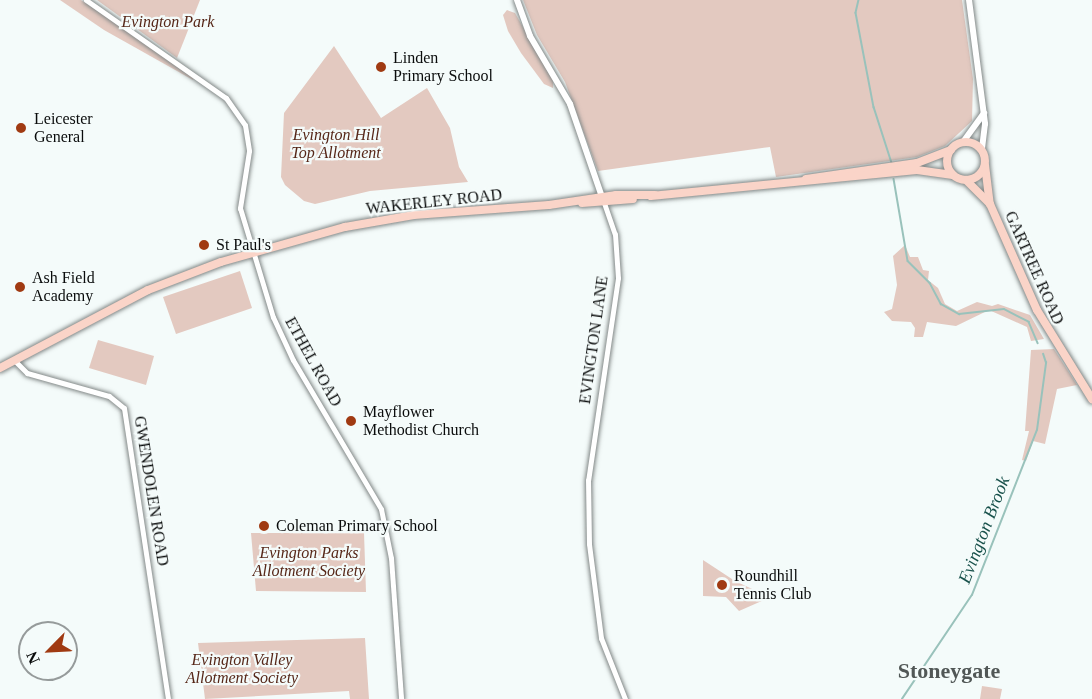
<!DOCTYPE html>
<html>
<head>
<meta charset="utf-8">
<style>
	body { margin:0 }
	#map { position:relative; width:1092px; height:699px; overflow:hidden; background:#f4fbfa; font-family:Georgia,serif }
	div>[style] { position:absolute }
	.green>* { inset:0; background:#e3c9c0 }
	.stream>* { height:1.5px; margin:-0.75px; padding:0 0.75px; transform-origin:0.75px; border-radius:0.75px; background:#99c2bb }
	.roads { filter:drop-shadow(0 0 2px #838988) drop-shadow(0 0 2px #838988) }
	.tertiary>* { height:5px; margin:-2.5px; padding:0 2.5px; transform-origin:2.5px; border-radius:2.5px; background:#fff }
	.secondary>* { height:6px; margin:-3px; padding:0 3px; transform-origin:3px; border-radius:3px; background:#fff }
	.trunk>* { height:8px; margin:-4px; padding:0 4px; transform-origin:4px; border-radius:4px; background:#fad4c8 }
	.trunk>.ring { margin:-4px; padding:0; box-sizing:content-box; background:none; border:8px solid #fad4c8; border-radius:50% }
	.dots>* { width:16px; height:16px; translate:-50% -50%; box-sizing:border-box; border:3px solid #f4fbfa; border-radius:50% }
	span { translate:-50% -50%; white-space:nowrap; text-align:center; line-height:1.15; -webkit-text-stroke:4.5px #f4fbfa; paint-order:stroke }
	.park-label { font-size:16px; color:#562718; font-style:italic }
	.poi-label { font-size:16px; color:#0a0c0c }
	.left { translate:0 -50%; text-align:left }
	.street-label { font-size:16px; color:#0a0c0c }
	.water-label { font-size:18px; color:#19524c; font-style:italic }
	.district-label { font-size:22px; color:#515756; font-weight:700 }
	.north { position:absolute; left:18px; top:621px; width:60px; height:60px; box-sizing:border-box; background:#f4fbfa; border:2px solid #969b9b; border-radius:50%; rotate:246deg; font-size:16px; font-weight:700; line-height:24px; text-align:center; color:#0a0c0c }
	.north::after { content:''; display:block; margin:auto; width:21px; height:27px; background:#a03a12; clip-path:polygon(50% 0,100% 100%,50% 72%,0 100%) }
</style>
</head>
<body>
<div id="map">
	<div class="green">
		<i style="clip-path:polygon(60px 0,81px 0,195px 76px,193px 80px,104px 30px)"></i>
		<i style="clip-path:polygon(97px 0,200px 0,177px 58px)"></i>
		<i style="clip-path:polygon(523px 0,962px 0,973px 79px,972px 121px,945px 146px,917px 157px,776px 177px,770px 147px,598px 171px,565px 82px,537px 35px)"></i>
		<i style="clip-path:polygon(507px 10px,515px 13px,553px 80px,553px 88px,544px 84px,521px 53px,508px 31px,503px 15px)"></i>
		<i style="clip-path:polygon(334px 46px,381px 118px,427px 88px,450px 128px,459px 167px,468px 182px,370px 191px,315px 204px,304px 201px,285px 185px,281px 177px,284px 113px)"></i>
		<i style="clip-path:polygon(905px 245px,910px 257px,918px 257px,923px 270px,929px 271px,928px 280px,938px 288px,945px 304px,957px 311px,977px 302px,992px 306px,998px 304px,1030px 315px,1044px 339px,1031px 341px,1027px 327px,989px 310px,956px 326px,927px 322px,923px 337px,914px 337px,915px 328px,911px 322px,892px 321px,884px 312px,892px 309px,897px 285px,893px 256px)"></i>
		<i style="clip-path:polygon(240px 271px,252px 308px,176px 334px,163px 297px)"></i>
		<i style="clip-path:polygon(98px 340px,154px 356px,146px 385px,89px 368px)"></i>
		<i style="clip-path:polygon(1054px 349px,1077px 385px,1057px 389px,1045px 444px,1033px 441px,1026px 461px,1022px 460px,1029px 431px,1025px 431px,1031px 350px)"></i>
		<i style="clip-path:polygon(251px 533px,364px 533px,366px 592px,256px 591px)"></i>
		<i style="clip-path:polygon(703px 560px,735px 581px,765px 595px,764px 600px,739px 611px,726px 597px,703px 596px)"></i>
		<i style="clip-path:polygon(365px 638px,369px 699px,350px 699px,349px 691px,205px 699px,198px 643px)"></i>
		<i style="clip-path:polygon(982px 686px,1002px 689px,1000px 699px,980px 699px)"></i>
	</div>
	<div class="stream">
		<i style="left:859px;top:0;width:13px;rotate:103deg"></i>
		<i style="left:856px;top:13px;width:96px;rotate:79.2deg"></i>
		<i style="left:874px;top:107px;width:59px;rotate:72.2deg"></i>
		<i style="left:894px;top:179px;width:83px;rotate:80.3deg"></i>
		<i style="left:908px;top:261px;width:31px;rotate:45deg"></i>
		<i style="left:930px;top:283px;width:24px;rotate:62deg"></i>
		<i style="left:941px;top:304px;width:21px;rotate:29deg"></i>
		<i style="left:959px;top:314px;width:45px;rotate:-6.3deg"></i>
		<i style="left:1004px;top:309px;width:28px;rotate:27deg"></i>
		<i style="left:1029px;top:322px;width:23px;rotate:67deg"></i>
		<i style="left:902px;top:699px;width:125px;rotate:-56.1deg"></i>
		<i style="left:972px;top:595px;width:177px;rotate:-68.5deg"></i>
		<i style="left:1037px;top:430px;width:68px;rotate:-82.3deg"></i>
		<i style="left:1046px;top:363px;width:9px;rotate:-108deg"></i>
	</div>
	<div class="roads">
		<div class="tertiary">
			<i style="left:86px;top:0;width:171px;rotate:35deg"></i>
			<i style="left:226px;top:98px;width:33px;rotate:55deg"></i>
			<i style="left:245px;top:125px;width:26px;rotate:81deg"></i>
			<i style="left:249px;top:151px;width:58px;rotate:99deg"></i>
			<i style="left:240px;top:208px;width:114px;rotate:73.2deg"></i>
			<i style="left:273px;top:317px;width:47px;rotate:65.1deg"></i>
			<i style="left:293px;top:360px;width:173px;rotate:59.4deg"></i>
			<i style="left:381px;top:509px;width:50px;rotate:78.5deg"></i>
			<i style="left:391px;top:558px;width:141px;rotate:85.9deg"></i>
			<i style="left:603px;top:200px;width:36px;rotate:71deg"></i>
			<i style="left:615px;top:234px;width:44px;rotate:86.1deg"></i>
			<i style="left:618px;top:278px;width:204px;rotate:98.4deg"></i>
			<i style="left:588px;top:480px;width:64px;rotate:89.1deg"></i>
			<i style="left:589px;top:544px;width:95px;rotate:82.7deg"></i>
			<i style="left:601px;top:638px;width:66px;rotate:68.5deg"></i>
			<i style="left:15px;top:361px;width:17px;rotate:45deg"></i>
			<i style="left:27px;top:373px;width:85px;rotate:15.7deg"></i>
			<i style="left:109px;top:396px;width:19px;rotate:39deg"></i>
			<i style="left:124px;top:408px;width:294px;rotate:81.4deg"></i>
		</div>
		<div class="secondary">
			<i style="left:517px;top:0;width:38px;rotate:70deg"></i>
			<i style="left:530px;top:36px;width:79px;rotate:59.5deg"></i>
			<i style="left:570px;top:104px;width:98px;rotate:71deg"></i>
			<i style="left:969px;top:0;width:125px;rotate:82.6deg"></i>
			<i style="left:985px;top:124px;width:26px;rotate:97deg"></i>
			<i style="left:963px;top:142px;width:36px;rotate:-54deg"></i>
		</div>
		<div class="trunk">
			<i class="ring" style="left:947px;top:142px;width:30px;height:30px"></i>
			<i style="left:985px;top:165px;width:39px;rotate:83deg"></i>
			<i style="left:990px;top:204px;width:116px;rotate:66.1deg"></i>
			<i style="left:1037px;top:310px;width:105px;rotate:58.3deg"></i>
			<i style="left:806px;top:179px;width:112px;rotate:-8.2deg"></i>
			<i style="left:917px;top:163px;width:36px;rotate:-21deg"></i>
			<i style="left:966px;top:180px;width:34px;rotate:45deg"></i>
			<i style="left:651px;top:196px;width:267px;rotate:-5.6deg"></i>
			<i style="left:917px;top:170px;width:36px;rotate:8deg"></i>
			<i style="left:582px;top:203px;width:51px;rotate:-4.5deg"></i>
			<i style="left:0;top:368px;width:167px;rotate:-27.8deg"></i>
			<i style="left:148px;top:290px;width:78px;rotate:-21deg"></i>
			<i style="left:221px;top:262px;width:129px;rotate:-15.8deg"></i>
			<i style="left:345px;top:227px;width:70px;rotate:-9.9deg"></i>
			<i style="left:414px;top:215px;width:135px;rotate:-4.2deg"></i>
			<i style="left:549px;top:205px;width:68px;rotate:-8.5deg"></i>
			<i style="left:616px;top:195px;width:39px"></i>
		</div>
	</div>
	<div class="dots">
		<i style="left:381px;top:67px;background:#a03a12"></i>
		<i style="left:21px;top:128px;background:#a03a12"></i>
		<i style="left:204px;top:245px;background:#a03a12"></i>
		<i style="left:20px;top:287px;background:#a03a12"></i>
		<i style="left:351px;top:421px;background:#a03a12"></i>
		<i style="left:264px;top:526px;background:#a03a12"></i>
		<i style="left:722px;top:585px;background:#a03a12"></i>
	</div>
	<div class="park-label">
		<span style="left:168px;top:22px">Evington Park</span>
		<span style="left:336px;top:144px">Evington Hill<br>Top Allotment</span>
		<span style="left:309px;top:562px">Evington Parks<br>Allotment Society</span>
		<span style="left:242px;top:669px">Evington Valley<br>Allotment Society</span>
	</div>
	<div class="poi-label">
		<span class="left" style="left:393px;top:67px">Linden<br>Primary School</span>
		<span class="left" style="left:34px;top:128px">Leicester<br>General</span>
		<span class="left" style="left:216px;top:245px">St Paul's</span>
		<span class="left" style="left:32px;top:287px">Ash Field<br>Academy</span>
		<span class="left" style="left:363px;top:421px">Mayflower<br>Methodist Church</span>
		<span class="left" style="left:276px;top:526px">Coleman Primary School</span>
		<span class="left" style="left:734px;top:585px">Roundhill<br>Tennis Club</span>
	</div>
	<div class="street-label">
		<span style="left:434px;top:202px;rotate:-6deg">WAKERLEY ROAD</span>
		<span style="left:1034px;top:268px;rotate:66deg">GARTREE ROAD</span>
		<span style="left:594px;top:340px;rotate:-82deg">EVINGTON LANE</span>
		<span style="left:313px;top:362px;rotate:61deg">ETHEL ROAD</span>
		<span style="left:151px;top:491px;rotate:81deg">GWENDOLEN ROAD</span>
	</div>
	<div class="water-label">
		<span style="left:984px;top:530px;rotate:-69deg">Evington Brook</span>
	</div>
	<div class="district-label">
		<span style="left:949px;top:671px">Stoneygate</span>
	</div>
	<div class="north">N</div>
</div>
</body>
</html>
